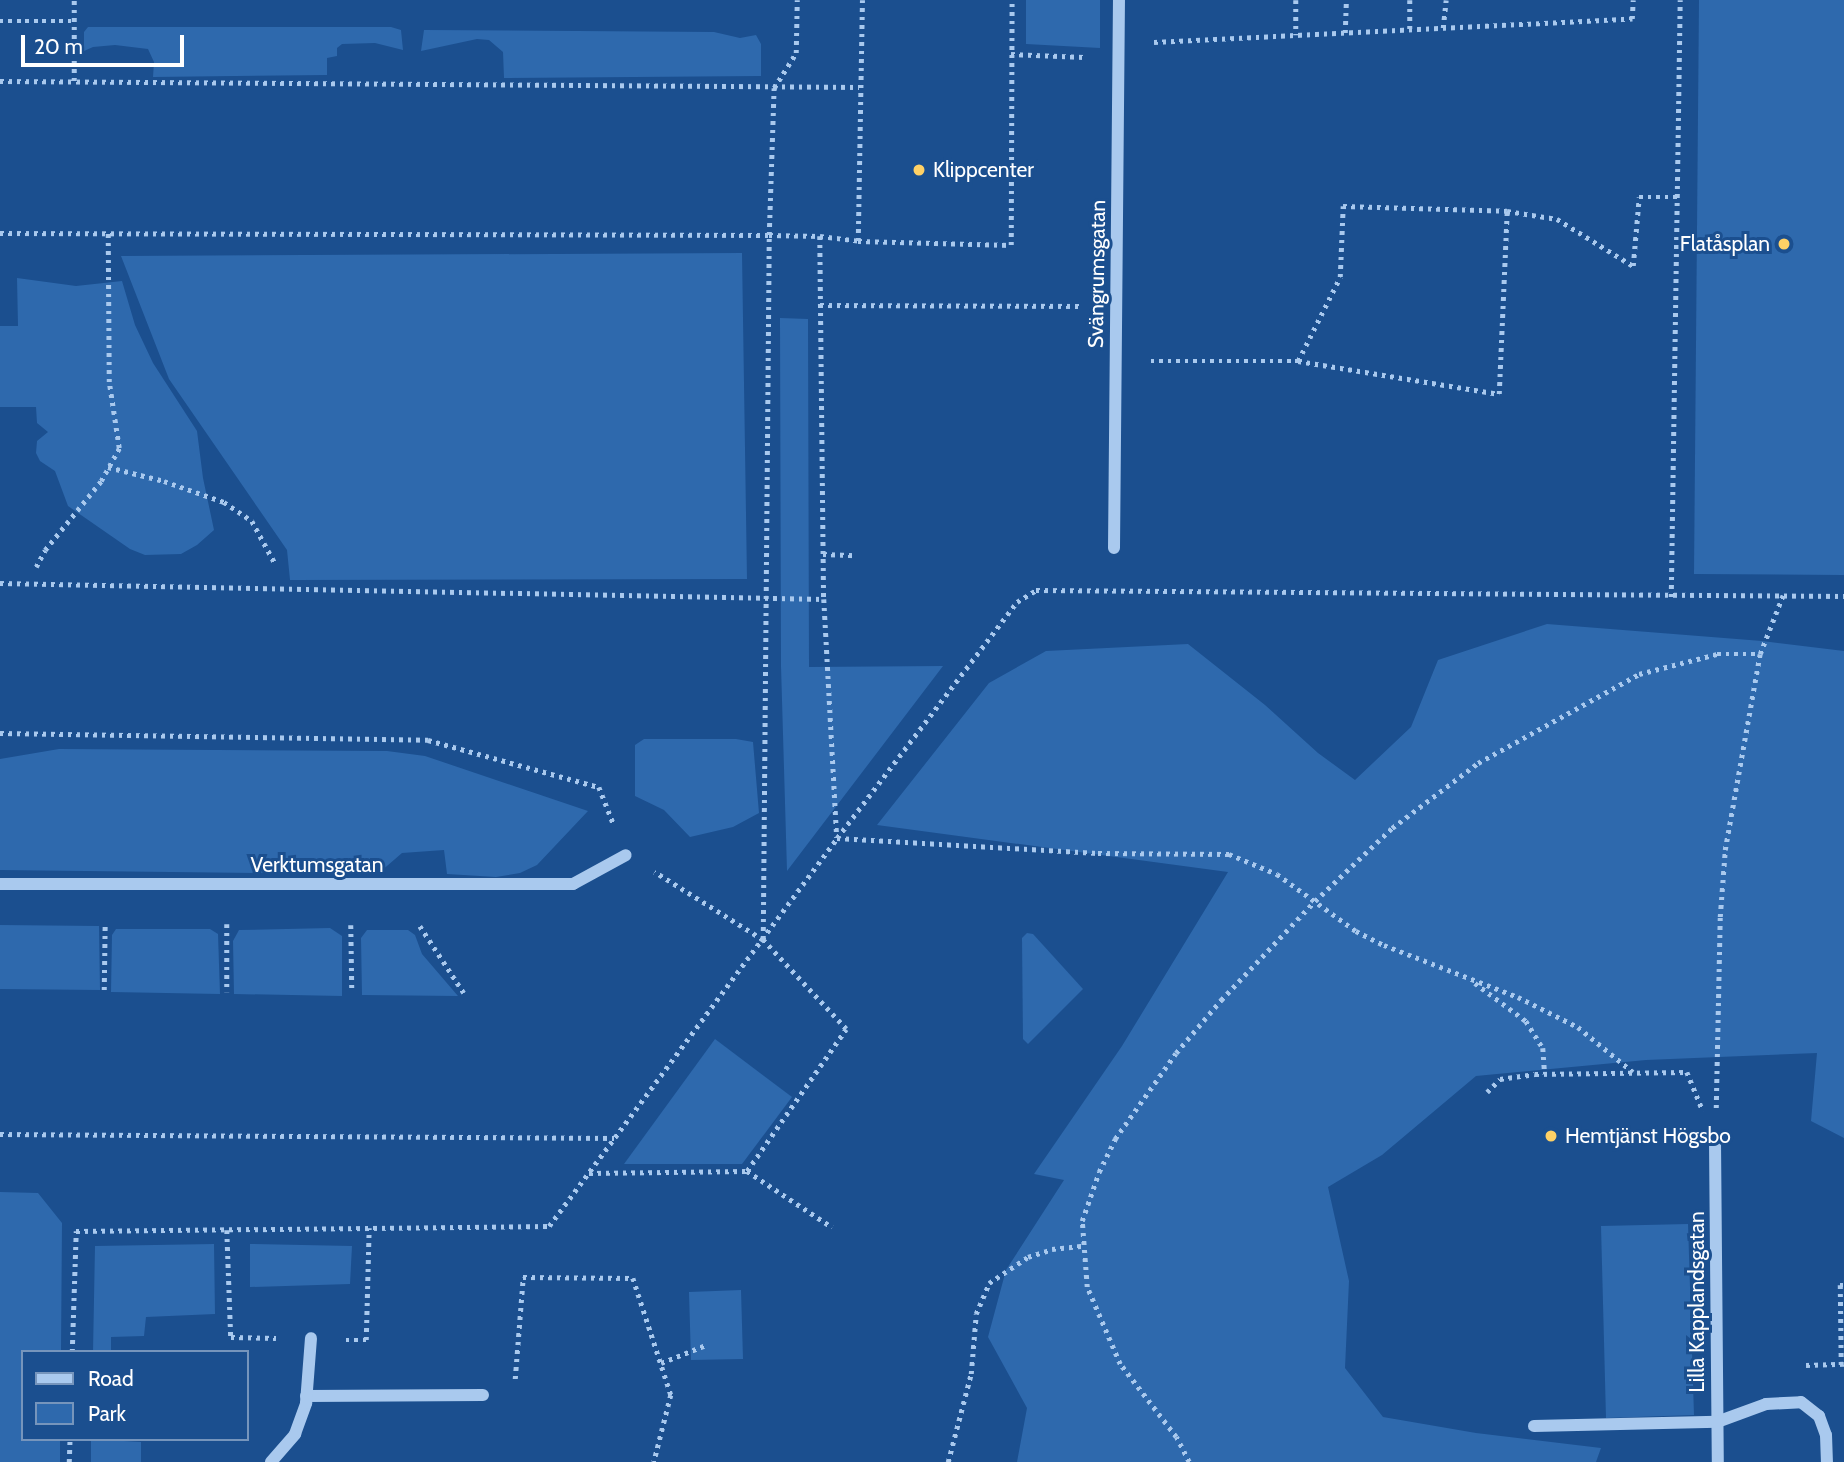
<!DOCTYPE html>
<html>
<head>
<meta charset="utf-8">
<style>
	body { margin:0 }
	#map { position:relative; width:1844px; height:1462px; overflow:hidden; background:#1b4f8f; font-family:Cabin,sans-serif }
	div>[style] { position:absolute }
	.green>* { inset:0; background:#2e69ad }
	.path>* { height:4.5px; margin-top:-2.25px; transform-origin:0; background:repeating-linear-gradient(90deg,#a9c9ee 0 3.5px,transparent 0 8.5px) }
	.minor>* { height:12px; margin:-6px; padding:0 6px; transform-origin:6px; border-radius:6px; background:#a9c9ee }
	.dots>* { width:19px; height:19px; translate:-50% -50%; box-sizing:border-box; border:4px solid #1b4f8f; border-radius:50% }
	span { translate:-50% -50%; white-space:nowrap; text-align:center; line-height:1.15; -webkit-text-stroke:6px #1b4f8f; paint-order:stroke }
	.poi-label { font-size:21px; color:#fff }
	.left { translate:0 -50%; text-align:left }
	.right { translate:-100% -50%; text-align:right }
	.street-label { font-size:21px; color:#fff }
	.legend { position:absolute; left:21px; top:1350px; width:228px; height:91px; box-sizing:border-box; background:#1b4f8f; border:2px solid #7695bc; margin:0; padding:9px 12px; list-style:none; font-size:21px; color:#fff }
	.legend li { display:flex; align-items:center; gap:14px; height:35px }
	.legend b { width:35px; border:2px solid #7695bc }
	.scale { position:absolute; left:21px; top:35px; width:163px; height:32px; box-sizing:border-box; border:4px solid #fff; border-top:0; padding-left:9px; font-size:21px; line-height:24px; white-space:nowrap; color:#fff; -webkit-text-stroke:5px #1b4f8f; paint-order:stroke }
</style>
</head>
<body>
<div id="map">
	<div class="green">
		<i style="clip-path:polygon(1026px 0,1100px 0,1100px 48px,1026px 44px)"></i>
		<i style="clip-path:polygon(1699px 0,1844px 0,1844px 575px,1694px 574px)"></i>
		<i style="clip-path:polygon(88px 27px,391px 27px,401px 30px,403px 50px,375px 43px,342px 44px,337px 48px,337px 56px,327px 58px,327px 75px,153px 77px,154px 62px,148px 49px,115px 45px,93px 47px,84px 51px,84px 32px)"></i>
		<i style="clip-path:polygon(424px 30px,714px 32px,740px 38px,756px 35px,761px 44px,761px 76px,504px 78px,503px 52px,489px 40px,477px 39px,421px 51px)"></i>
		<i style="clip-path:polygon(742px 253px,747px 579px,290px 580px,287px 550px,169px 379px,121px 256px)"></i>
		<i style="clip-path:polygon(17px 278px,76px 286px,122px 281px,135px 325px,153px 363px,197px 431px,203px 478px,214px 530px,197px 545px,181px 554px,145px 555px,130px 549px,68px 506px,55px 471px,40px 461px,36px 453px,37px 441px,48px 432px,37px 423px,36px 407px,0 407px,0 326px,18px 326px)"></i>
		<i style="clip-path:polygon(780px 318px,808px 319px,809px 667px,943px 666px,787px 871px,781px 666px)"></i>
		<i style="clip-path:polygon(1547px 624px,1762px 641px,1844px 651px,1844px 1138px,1811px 1121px,1817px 1053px,1646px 1060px,1476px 1076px,1382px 1155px,1328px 1187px,1349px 1281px,1345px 1368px,1383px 1417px,1476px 1433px,1601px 1448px,1596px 1462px,1017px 1462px,1027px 1408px,988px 1337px,1006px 1270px,1064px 1180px,1034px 1174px,1122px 1046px,1228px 872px,877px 825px,989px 683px,1046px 651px,1188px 644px,1265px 705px,1318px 753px,1355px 780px,1411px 727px,1438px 660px)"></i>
		<i style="clip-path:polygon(644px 739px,736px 739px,753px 742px,759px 813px,733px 827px,690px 837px,664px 810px,635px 796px,635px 745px)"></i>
		<i style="clip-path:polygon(59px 749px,387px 751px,425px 756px,588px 811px,537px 865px,520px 873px,496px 877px,447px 874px,444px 850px,402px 853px,380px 872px,355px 874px,0 870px,0 759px)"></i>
		<i style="clip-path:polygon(0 925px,99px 926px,100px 990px,0 989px)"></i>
		<i style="clip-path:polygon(330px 928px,342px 936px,342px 996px,234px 994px,233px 941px,239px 930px)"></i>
		<i style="clip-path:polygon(116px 929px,210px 929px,218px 934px,220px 994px,111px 992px,112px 935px)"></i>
		<i style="clip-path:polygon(367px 930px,408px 930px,415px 935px,422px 954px,458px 996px,362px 995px,361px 938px)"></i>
		<i style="clip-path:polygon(1027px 933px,1033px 934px,1083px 989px,1028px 1044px,1023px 1039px,1022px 938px)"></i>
		<i style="clip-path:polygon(715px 1039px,792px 1097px,742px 1164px,624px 1164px)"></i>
		<i style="clip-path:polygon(0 1192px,38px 1193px,62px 1223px,61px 1352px,23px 1352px,23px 1439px,60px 1439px,60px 1462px,0 1462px)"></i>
		<i style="clip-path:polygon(1688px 1224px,1694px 1415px,1606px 1418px,1601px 1226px)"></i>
		<i style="clip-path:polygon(214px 1244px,215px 1314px,146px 1317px,144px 1336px,111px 1337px,111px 1352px,93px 1352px,95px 1246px)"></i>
		<i style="clip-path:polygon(250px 1244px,352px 1246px,350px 1284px,250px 1287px)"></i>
		<i style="clip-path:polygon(741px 1290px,743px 1359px,691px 1360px,689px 1292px)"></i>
		<i style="clip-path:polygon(91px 1439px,141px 1442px,141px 1462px,91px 1462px)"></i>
	</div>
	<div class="path">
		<i style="left:1296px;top:0;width:35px;rotate:90deg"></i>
		<i style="left:1410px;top:0;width:29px;rotate:90deg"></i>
		<i style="left:0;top:21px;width:75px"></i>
		<i style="left:1443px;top:28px;width:28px;rotate:-84deg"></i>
		<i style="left:1345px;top:33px;width:33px;rotate:-88deg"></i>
		<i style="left:1154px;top:42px;width:479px;rotate:-2.8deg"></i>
		<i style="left:1632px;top:19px;width:19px;rotate:-87deg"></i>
		<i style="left:1011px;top:54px;width:73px;rotate:2.4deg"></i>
		<i style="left:0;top:81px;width:859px;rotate:0.4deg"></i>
		<i style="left:74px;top:81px;width:81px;rotate:-90deg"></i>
		<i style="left:0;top:233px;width:769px;rotate:0.15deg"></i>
		<i style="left:769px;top:235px;width:147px;rotate:-88.1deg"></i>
		<i style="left:774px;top:88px;width:41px;rotate:-57.8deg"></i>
		<i style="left:796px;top:53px;width:53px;rotate:-88.9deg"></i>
		<i style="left:820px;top:236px;width:363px;rotate:89.4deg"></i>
		<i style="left:824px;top:599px;width:239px;rotate:86.9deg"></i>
		<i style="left:837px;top:838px;width:261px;rotate:3.3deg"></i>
		<i style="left:1098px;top:853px;width:131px;rotate:0.4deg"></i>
		<i style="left:1229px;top:854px;width:52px;rotate:22.6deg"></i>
		<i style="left:1277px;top:874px;width:97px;rotate:35.8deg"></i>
		<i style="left:1356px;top:931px;width:31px;rotate:27deg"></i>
		<i style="left:1384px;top:945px;width:144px;rotate:21.2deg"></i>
		<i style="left:1518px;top:997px;width:67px;rotate:26.6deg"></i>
		<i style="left:1578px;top:1027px;width:71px;rotate:39.3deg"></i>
		<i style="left:858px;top:241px;width:241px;rotate:-89deg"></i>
		<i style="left:820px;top:305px;width:262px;rotate:0.2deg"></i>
		<i style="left:1151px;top:361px;width:147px"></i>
		<i style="left:1298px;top:361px;width:204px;rotate:9.3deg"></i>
		<i style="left:1499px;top:394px;width:183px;rotate:-87.5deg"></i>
		<i style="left:1507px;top:211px;width:51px;rotate:9.1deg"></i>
		<i style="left:1557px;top:219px;width:89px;rotate:31.7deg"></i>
		<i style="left:1633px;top:266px;width:69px;rotate:-85deg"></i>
		<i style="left:1639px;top:197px;width:38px"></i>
		<i style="left:1298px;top:361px;width:94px;rotate:-63.4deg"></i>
		<i style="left:1340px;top:277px;width:71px;rotate:-87.6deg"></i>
		<i style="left:1343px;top:206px;width:164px;rotate:1.7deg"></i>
		<i style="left:108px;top:467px;width:58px;rotate:14deg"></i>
		<i style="left:164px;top:481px;width:64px;rotate:19.3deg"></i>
		<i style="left:224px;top:502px;width:34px;rotate:34deg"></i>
		<i style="left:252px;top:521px;width:50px;rotate:61.4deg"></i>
		<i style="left:823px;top:554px;width:33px;rotate:2deg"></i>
		<i style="left:36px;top:567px;width:19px;rotate:-62deg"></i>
		<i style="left:45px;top:550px;width:89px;rotate:-50.9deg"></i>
		<i style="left:101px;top:481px;width:38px;rotate:-61deg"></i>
		<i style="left:119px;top:448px;width:67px;rotate:-98.6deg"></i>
		<i style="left:109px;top:382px;width:149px;rotate:-90.4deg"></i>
		<i style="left:0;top:583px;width:824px;rotate:1.11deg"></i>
		<i style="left:1671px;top:597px;width:597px;rotate:-89.14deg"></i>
		<i style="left:0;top:733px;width:428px;rotate:0.9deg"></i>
		<i style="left:428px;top:740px;width:177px;rotate:15.4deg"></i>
		<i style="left:599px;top:787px;width:41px;rotate:68.5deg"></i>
		<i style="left:227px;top:924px;width:68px;rotate:90deg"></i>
		<i style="left:351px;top:925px;width:64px;rotate:89.1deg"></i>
		<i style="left:420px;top:926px;width:80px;rotate:56.7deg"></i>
		<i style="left:763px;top:939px;width:704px;rotate:-89.51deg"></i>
		<i style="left:769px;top:235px;width:51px;rotate:1.1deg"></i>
		<i style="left:820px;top:236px;width:38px;rotate:7deg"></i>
		<i style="left:858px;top:241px;width:153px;rotate:1.5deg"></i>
		<i style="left:1011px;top:245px;width:245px;rotate:-89.8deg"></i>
		<i style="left:1475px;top:983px;width:64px;rotate:36.7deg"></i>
		<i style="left:1526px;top:1021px;width:32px;rotate:58deg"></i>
		<i style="left:1543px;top:1048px;width:26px;rotate:86deg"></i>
		<i style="left:104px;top:990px;width:68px;rotate:-89.2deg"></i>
		<i style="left:1487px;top:1092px;width:18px;rotate:-45deg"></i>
		<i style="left:1500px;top:1079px;width:35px;rotate:-8deg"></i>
		<i style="left:1535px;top:1074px;width:152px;rotate:-0.8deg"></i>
		<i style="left:1687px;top:1072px;width:42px;rotate:67.7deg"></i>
		<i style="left:1716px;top:1108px;width:191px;rotate:-88.8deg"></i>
		<i style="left:1720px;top:917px;width:67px;rotate:-85.7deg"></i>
		<i style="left:1725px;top:850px;width:199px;rotate:-79.9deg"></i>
		<i style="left:1760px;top:654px;width:63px;rotate:-68.7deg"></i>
		<i style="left:0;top:1134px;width:614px;rotate:0.37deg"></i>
		<i style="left:747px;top:1171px;width:102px;rotate:33.4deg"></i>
		<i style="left:589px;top:1173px;width:158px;rotate:-0.7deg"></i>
		<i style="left:747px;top:1171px;width:173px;rotate:-55.1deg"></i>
		<i style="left:846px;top:1029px;width:122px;rotate:-133deg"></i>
		<i style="left:763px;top:940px;width:128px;rotate:-148deg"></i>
		<i style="left:227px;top:1230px;width:107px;rotate:87.9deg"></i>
		<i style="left:231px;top:1337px;width:45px;rotate:1.3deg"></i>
		<i style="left:346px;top:1340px;width:20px"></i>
		<i style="left:366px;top:1340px;width:112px;rotate:-88.5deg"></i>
		<i style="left:72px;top:1352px;width:121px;rotate:-88.1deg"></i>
		<i style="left:76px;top:1231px;width:473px;rotate:-0.6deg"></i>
		<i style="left:549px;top:1226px;width:483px;rotate:-53.4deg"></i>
		<i style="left:837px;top:838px;width:297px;rotate:-52.7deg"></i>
		<i style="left:1017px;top:602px;width:22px;rotate:-32deg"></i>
		<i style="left:1036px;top:590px;width:808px;rotate:0.43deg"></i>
		<i style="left:661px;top:1363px;width:48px;rotate:-21.8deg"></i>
		<i style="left:1806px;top:1365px;width:38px;rotate:-2deg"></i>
		<i style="left:1841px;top:1365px;width:80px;rotate:-90.7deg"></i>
		<i style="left:1840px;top:1285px;width:4px"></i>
		<i style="left:515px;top:1379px;width:102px;rotate:-85.5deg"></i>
		<i style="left:523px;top:1277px;width:110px;rotate:0.5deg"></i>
		<i style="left:633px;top:1278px;width:123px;rotate:72deg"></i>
		<i style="left:671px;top:1395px;width:69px;rotate:104.2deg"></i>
		<i style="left:69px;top:1462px;width:23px;rotate:-88deg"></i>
		<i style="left:948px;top:1462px;width:91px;rotate:-75.4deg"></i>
		<i style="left:971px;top:1374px;width:60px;rotate:-85.2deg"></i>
		<i style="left:976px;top:1314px;width:34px;rotate:-67deg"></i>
		<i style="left:989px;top:1283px;width:47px;rotate:-33.7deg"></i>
		<i style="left:1028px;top:1257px;width:25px;rotate:-18deg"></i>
		<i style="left:1052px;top:1249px;width:31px;rotate:-6deg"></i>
		<i style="left:1189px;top:1462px;width:28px;rotate:-117deg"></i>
		<i style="left:1176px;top:1437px;width:92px;rotate:-127.5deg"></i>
		<i style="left:1120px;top:1364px;width:84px;rotate:-113.2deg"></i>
		<i style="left:1087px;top:1287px;width:66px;rotate:-94.3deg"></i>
		<i style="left:1082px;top:1221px;width:52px;rotate:-70.9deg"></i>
		<i style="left:1099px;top:1172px;width:37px;rotate:-64deg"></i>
		<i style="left:1115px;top:1139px;width:105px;rotate:-54.7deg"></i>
		<i style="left:1176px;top:1053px;width:70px;rotate:-49.7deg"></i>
		<i style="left:1221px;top:1000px;width:137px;rotate:-46.5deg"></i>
		<i style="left:1315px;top:901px;width:106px;rotate:-43.5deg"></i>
		<i style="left:1392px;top:828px;width:108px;rotate:-37.1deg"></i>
		<i style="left:1478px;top:763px;width:184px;rotate:-28.9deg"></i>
		<i style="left:1639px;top:674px;width:81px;rotate:-14.4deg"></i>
		<i style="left:1717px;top:654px;width:43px"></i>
	</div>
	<div class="minor">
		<i style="left:1114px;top:548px;width:548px;rotate:-89.48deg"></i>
		<i style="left:0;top:884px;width:573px"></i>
		<i style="left:573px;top:884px;width:60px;rotate:-28.7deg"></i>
		<i style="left:1715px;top:1141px;width:321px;rotate:89.5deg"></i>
		<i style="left:306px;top:1396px;width:177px;rotate:-0.3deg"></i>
		<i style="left:1534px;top:1426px;width:183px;rotate:-1.3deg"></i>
		<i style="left:1717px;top:1422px;width:52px;rotate:-20.2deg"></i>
		<i style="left:1766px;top:1404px;width:35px;rotate:-3deg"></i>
		<i style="left:1801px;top:1402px;width:23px;rotate:38deg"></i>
		<i style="left:1819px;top:1416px;width:20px;rotate:70deg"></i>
		<i style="left:1826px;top:1435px;width:27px;rotate:88deg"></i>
		<i style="left:271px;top:1462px;width:37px;rotate:-49deg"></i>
		<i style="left:295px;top:1434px;width:33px;rotate:-70deg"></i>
		<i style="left:306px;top:1403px;width:65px;rotate:-85.6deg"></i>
	</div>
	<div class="dots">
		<i style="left:919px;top:170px;background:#ffd166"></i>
		<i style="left:1784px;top:244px;background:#ffd166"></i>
		<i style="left:1551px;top:1136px;background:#ffd166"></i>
	</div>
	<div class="poi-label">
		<span class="left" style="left:933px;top:170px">Klippcenter</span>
		<span class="right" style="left:1770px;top:244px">Flatåsplan</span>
		<span class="left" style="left:1565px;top:1136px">Hemtjänst Högsbo</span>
	</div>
	<div class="street-label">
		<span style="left:1097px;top:274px;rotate:-89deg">Svängrumsgatan</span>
		<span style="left:317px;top:865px">Verktumsgatan</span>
		<span style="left:1697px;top:1302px;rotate:-90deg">Lilla Kapplandsgatan</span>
	</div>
	<ul class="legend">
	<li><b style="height:9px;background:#a9c9ee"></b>Road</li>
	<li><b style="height:19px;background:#2e69ad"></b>Park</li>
	</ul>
	<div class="scale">20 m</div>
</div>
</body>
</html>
